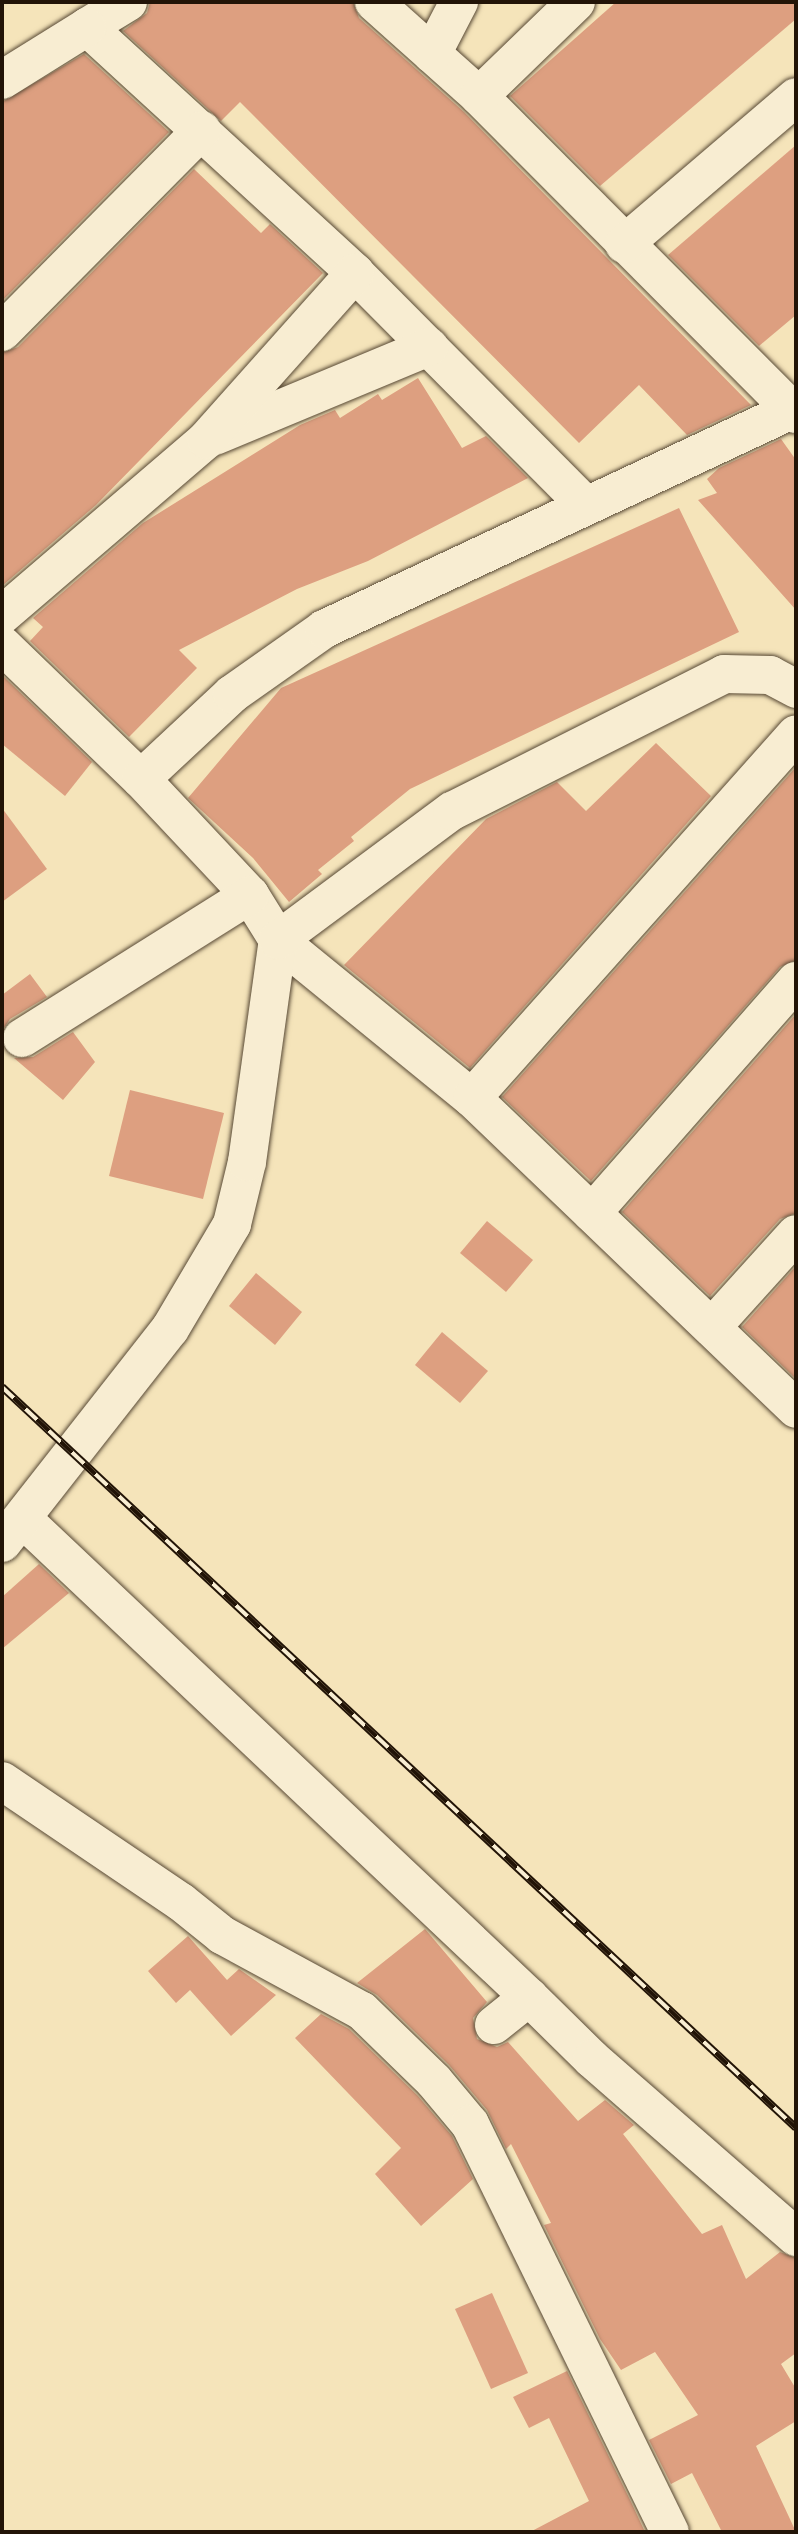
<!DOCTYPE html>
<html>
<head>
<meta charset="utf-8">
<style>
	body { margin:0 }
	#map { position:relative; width:798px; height:2534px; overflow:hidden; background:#f5e4ba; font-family:"Libre Caslon Text",serif }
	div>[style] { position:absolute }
	.building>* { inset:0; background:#dd9f80 }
	.roads { filter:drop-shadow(0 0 2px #574834) drop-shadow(0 0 2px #574834) }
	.minor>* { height:38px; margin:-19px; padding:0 19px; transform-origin:19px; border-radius:19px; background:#f8edd2 }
	.rail>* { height:8px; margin-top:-4px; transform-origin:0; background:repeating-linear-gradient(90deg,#f8edd2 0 16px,#221407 0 32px); box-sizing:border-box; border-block:2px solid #221407 }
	span { translate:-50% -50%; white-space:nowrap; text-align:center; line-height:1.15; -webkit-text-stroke:5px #f8edd2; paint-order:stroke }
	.frame { position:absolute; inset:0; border:4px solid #221407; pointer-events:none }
</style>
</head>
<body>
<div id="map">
	<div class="building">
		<i style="clip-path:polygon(150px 2px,353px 2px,359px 18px,464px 112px,751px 405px,687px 435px,639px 385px,579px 443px,240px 102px,221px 121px,123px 31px,147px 13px)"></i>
		<i style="clip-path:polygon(616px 2px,796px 2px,796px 19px,600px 186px,510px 96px)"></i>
		<i style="clip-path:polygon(84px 54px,169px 132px,2px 301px,2px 102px)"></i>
		<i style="clip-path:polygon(796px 145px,796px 315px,759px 346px,668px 255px)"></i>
		<i style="clip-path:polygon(194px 169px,261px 233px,270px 224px,323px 273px,96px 505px,2px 586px,2px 353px,18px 347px)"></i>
		<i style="clip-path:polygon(418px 378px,462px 448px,486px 436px,528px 478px,368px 561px,297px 589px,179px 650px,197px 668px,129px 737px,30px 641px,43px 627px,33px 618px,143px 523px,300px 425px,335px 410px,340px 418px,378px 394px,382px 400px)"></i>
		<i style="clip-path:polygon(781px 439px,796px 460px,796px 610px,698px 500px,717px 493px,707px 479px,719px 468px)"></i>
		<i style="clip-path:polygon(679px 508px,739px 632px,410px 789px,351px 837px,354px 841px,318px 870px,322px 874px,289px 902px,253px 858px,188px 798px,281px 688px)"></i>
		<i style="clip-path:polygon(4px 677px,92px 762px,65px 796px,2px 744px)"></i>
		<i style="clip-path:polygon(656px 743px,711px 796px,470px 1068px,344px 965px,486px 819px,557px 782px,586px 811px)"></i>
		<i style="clip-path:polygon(796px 767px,796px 960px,780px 967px,591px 1181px,502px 1097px)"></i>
		<i style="clip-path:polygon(2px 808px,47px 869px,2px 902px)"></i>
		<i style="clip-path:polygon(30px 974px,47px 997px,10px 1019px,2px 1031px,2px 995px)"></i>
		<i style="clip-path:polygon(796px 1014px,796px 1213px,780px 1219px,710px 1296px,622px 1212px)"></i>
		<i style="clip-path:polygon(73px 1032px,95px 1062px,63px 1100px,14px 1058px,33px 1057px)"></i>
		<i style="clip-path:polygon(130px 1090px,224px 1113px,203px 1199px,109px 1176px)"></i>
		<i style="clip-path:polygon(487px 1221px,533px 1260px,506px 1292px,460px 1253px)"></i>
		<i style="clip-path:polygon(796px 1266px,796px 1379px,742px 1327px)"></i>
		<i style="clip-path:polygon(256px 1273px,302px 1312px,275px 1345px,229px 1306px)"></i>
		<i style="clip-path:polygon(442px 1332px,488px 1371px,460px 1403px,415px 1365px)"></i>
		<i style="clip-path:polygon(39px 1564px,69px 1593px,2px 1649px,2px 1597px)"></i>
		<i style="clip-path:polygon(425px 1929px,487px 2002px,473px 2018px,477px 2039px,497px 2047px,508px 2042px,578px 2121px,605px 2100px,634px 2125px,623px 2134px,702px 2234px,722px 2225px,746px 2279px,780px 2252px,796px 2258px,796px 2353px,781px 2364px,796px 2389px,796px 2421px,756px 2446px,796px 2532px,722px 2532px,692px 2473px,671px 2484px,649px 2440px,698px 2415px,655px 2352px,621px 2370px,600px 2339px,544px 2225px,551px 2223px,511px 2144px,506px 2149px,487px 2110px,449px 2065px,377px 1995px,357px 1983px)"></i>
		<i style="clip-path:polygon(188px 1936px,227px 1980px,239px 1969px,276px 1995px,231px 2036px,190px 1990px,176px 2003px,148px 1971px)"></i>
		<i style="clip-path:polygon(321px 2014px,349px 2029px,418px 2096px,452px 2136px,473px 2179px,421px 2226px,375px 2174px,401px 2148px,295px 2038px)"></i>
		<i style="clip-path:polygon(492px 2293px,528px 2373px,491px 2389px,455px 2309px)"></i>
		<i style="clip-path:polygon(567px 2371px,632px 2504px,645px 2532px,530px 2532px,589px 2501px,549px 2418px,529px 2428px,513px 2397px)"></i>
	</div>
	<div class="roads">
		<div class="minor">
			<i style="left:128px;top:2px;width:48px;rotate:148.6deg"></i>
			<i style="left:87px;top:27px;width:364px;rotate:42.5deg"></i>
			<i style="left:355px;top:273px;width:325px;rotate:45.2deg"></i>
			<i style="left:374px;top:2px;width:141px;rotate:41.8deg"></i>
			<i style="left:479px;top:96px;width:449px;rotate:45.1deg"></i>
			<i style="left:432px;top:54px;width:59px;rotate:-62.6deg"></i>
			<i style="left:2px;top:80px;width:100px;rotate:-31.9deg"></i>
			<i style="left:479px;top:96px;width:135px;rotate:-44.1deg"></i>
			<i style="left:624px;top:244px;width:226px;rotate:-40.5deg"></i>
			<i style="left:2px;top:332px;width:284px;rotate:-45.3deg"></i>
			<i style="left:215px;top:436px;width:232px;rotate:-22.6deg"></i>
			<i style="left:2px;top:615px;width:269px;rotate:-40.6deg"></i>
			<i style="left:206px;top:440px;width:224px;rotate:-48.3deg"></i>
			<i style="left:2px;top:645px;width:193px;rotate:44deg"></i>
			<i style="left:141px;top:779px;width:159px;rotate:46.8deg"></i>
			<i style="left:250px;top:895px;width:53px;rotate:58.1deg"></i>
			<i style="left:278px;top:940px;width:250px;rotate:39.2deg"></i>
			<i style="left:472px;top:1098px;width:449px;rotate:43.8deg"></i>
			<i style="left:141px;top:779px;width:125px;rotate:-43deg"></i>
			<i style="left:232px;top:694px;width:113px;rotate:-35.2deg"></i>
			<i style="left:324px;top:629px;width:521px;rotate:-25.09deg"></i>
			<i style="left:22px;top:1038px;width:269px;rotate:-32.1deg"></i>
			<i style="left:472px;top:1098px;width:487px;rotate:-48.3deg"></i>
			<i style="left:592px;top:1213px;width:309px;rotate:-48.7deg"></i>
			<i style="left:712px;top:1327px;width:125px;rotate:-47.9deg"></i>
			<i style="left:24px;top:1520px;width:695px;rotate:43.37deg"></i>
			<i style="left:2px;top:1543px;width:272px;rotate:-51.9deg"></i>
			<i style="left:170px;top:1329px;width:122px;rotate:-59.4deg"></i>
			<i style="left:232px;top:1224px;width:64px;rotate:-76.4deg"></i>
			<i style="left:247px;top:1162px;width:224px;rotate:-82.1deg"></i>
			<i style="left:278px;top:940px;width:217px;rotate:-36.6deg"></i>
			<i style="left:452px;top:811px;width:305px;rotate:-26.7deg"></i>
			<i style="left:724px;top:674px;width:46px;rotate:1.2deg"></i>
			<i style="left:770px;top:675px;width:30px;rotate:28deg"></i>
			<i style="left:2px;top:1781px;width:216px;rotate:34.1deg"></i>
			<i style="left:181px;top:1902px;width:53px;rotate:38.8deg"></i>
			<i style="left:222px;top:1935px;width:159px;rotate:28.5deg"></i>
			<i style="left:362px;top:2011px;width:100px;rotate:44.2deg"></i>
			<i style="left:434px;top:2081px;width:56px;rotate:50.1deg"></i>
			<i style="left:470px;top:2124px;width:454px;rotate:63.9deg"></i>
			<i style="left:494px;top:2025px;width:45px;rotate:-38.7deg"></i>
			<i style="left:529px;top:1997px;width:88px;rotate:44.5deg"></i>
			<i style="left:592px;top:2059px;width:271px;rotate:41.1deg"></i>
		</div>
	</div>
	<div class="rail">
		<i style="left:2px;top:1387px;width:1086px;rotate:43.02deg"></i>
	</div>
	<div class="frame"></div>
</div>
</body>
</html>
